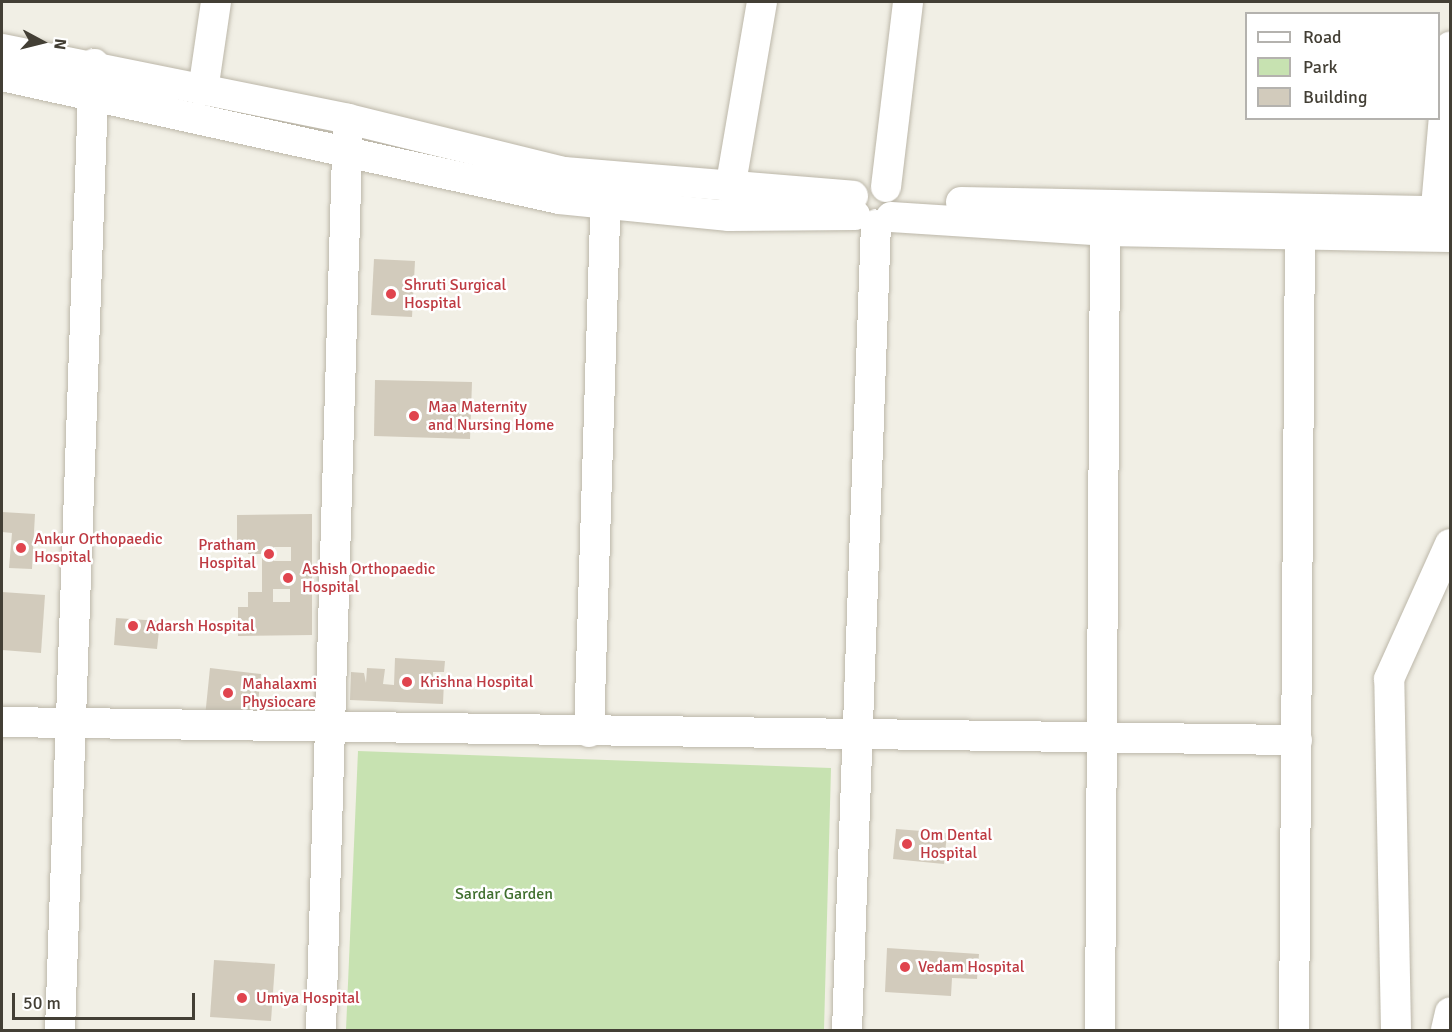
<!DOCTYPE html>
<html>
<head>
<meta charset="utf-8">
<style>
	body { margin:0 }
	#map { position:relative; width:1452px; height:1032px; overflow:hidden; background:#f1efe5; font-family:Signika,sans-serif }
	div>[style] { position:absolute }
	.green>* { inset:0; background:#c7e2b1 }
	.building>* { inset:0; background:#d2cbbc }
	.roads { filter:drop-shadow(0 0 2px #bcb7a9) drop-shadow(0 0 2px #bcb7a9) }
	.minor>* { height:30px; margin:-15px; padding:0 15px; transform-origin:15px; border-radius:15px; background:#fff }
	.dots>* { width:16px; height:16px; translate:-50% -50%; box-sizing:border-box; border:3px solid #fff; border-radius:50% }
	span { translate:-50% -50%; white-space:nowrap; text-align:center; line-height:1.15; -webkit-text-stroke:5px #fff; paint-order:stroke }
	.health-label { font-size:16px; color:#be3a42 }
	.left { translate:0 -50%; text-align:left }
	.right { translate:-100% -50%; text-align:right }
	.park-label { font-size:16px; color:#406f2e }
	.frame { position:absolute; inset:0; border:3px solid #433f35; pointer-events:none }
	.legend { position:absolute; left:1245px; top:12px; width:195px; height:108px; box-sizing:border-box; background:#fff; border:2px solid #b4b2ae; margin:0; padding:8px 10px; list-style:none; font-size:18px; color:#433f35 }
	.legend li { display:flex; align-items:center; gap:12px; height:30px }
	.legend b { width:30px; border:2px solid #b4b2ae }
	.north { position:absolute; left:12px; top:12px; width:60px; height:60px; -webkit-text-stroke:4px #fff; paint-order:stroke; rotate:97deg; font-size:16px; font-weight:700; line-height:24px; text-align:center; color:#433f35 }
	.north::after { content:''; display:block; margin:auto; width:21px; height:27px; background:#433f35; clip-path:polygon(50% 0,100% 100%,50% 72%,0 100%) }
	.scale { position:absolute; left:12px; top:993px; width:183px; height:27px; box-sizing:border-box; border:3px solid #433f35; border-top:0; padding-left:8px; font-size:18px; line-height:21px; white-space:nowrap; color:#433f35; -webkit-text-stroke:4px #fff; paint-order:stroke }
</style>
</head>
<body>
<div id="map">
	<div class="green">
		<i style="clip-path:polygon(358px 751px,831px 768px,824px 1030px,346px 1030px)"></i>
	</div>
	<div class="building">
		<i style="clip-path:polygon(374px 259px,415px 261px,412px 317px,371px 315px)"></i>
		<i style="clip-path:polygon(375px 380px,472px 382px,470px 439px,374px 436px)"></i>
		<i style="clip-path:polygon(2px 512px,35px 514px,32px 569px,9px 568px,12px 533px,2px 532px)"></i>
		<i style="clip-path:polygon(evenodd,312px 514px,312px 635px,238px 636px,238px 607px,248px 607px,248px 592px,262px 592px,262px 554px,248px 554px,248px 541px,237px 541px,237px 515px,312px 514px,274px 547px,291px 547px,291px 561px,274px 561px,274px 547px,312px 514px,273px 589px,290px 589px,290px 602px,273px 602px,273px 589px)"></i>
		<i style="clip-path:polygon(2px 592px,45px 595px,41px 653px,2px 650px)"></i>
		<i style="clip-path:polygon(116px 618px,160px 621px,157px 649px,114px 645px)"></i>
		<i style="clip-path:polygon(395px 658px,445px 661px,444px 672px,433px 672px,433px 680px,444px 681px,443px 704px,350px 700px,351px 672px,364px 673px,366px 683px,367px 668px,385px 669px,383px 684px,394px 685px)"></i>
		<i style="clip-path:polygon(210px 668px,261px 674px,256px 722px,205px 717px)"></i>
		<i style="clip-path:polygon(896px 829px,947px 833px,944px 864px,893px 859px)"></i>
		<i style="clip-path:polygon(887px 948px,979px 954px,977px 979px,952px 978px,951px 996px,885px 992px)"></i>
		<i style="clip-path:polygon(214px 960px,275px 964px,271px 1021px,210px 1017px)"></i>
	</div>
	<div class="roads">
		<div class="minor">
			<i style="left:2px;top:49px;width:353px;rotate:11.4deg"></i>
			<i style="left:348px;top:119px;width:222px;rotate:13.8deg"></i>
			<i style="left:564px;top:172px;width:290px;rotate:4.7deg"></i>
			<i style="left:2px;top:76px;width:570px;rotate:12.45deg"></i>
			<i style="left:559px;top:199px;width:171px;rotate:5.7deg"></i>
			<i style="left:729px;top:216px;width:126px;rotate:-0.5deg"></i>
			<i style="left:203px;top:91px;width:90px;rotate:-81.7deg"></i>
			<i style="left:886px;top:187px;width:186px;rotate:-83.2deg"></i>
			<i style="left:730px;top:189px;width:190px;rotate:-80.3deg"></i>
			<i style="left:961px;top:202px;width:489px;rotate:1.1deg"></i>
			<i style="left:891px;top:217px;width:214px;rotate:3.7deg"></i>
			<i style="left:1105px;top:231px;width:345px;rotate:1deg"></i>
			<i style="left:1434px;top:230px;width:184px;rotate:-85deg"></i>
			<i style="left:2px;top:722px;width:1295px;rotate:0.8deg"></i>
			<i style="left:589px;top:732px;width:545px;rotate:-88.21deg"></i>
			<i style="left:60px;top:1030px;width:967px;rotate:-87.98deg"></i>
			<i style="left:321px;top:1030px;width:911px;rotate:-88.3deg"></i>
			<i style="left:847px;top:1030px;width:806px;rotate:-87.94deg"></i>
			<i style="left:1100px;top:1030px;width:799px;rotate:-89.64deg"></i>
			<i style="left:1294px;top:1030px;width:797px;rotate:-89.57deg"></i>
			<i style="left:1396px;top:1030px;width:351px;rotate:-91.1deg"></i>
			<i style="left:1389px;top:679px;width:148px;rotate:-65.7deg"></i>
			<i style="left:1446px;top:1030px;width:18px;rotate:-77deg"></i>
		</div>
	</div>
	<div class="dots">
		<i style="left:391px;top:294px;background:#e0444e"></i>
		<i style="left:414px;top:416px;background:#e0444e"></i>
		<i style="left:21px;top:548px;background:#e0444e"></i>
		<i style="left:269px;top:554px;background:#e0444e"></i>
		<i style="left:288px;top:578px;background:#e0444e"></i>
		<i style="left:133px;top:626px;background:#e0444e"></i>
		<i style="left:407px;top:682px;background:#e0444e"></i>
		<i style="left:228px;top:693px;background:#e0444e"></i>
		<i style="left:907px;top:844px;background:#e0444e"></i>
		<i style="left:905px;top:967px;background:#e0444e"></i>
		<i style="left:242px;top:998px;background:#e0444e"></i>
	</div>
	<div class="health-label">
		<span class="left" style="left:404px;top:294px">Shruti Surgical<br>Hospital</span>
		<span class="left" style="left:428px;top:416px">Maa Maternity<br>and Nursing Home</span>
		<span class="left" style="left:34px;top:548px">Ankur Orthopaedic<br>Hospital</span>
		<span class="right" style="left:256px;top:554px">Pratham<br>Hospital</span>
		<span class="left" style="left:302px;top:578px">Ashish Orthopaedic<br>Hospital</span>
		<span class="left" style="left:146px;top:626px">Adarsh Hospital</span>
		<span class="left" style="left:420px;top:682px">Krishna Hospital</span>
		<span class="left" style="left:242px;top:693px">Mahalaxmi<br>Physiocare</span>
		<span class="left" style="left:920px;top:844px">Om Dental<br>Hospital</span>
		<span class="left" style="left:918px;top:967px">Vedam Hospital</span>
		<span class="left" style="left:256px;top:998px">Umiya Hospital</span>
	</div>
	<div class="park-label">
		<span style="left:504px;top:894px">Sardar Garden</span>
	</div>
	<div class="frame"></div>
	<ul class="legend">
	<li><b style="height:8px;background:#fff"></b>Road</li>
	<li><b style="height:16px;background:#c7e2b1"></b>Park</li>
	<li><b style="height:16px;background:#d2cbbc"></b>Building</li>
	</ul>
	<div class="north">N</div>
	<div class="scale">50 m</div>
</div>
</body>
</html>
